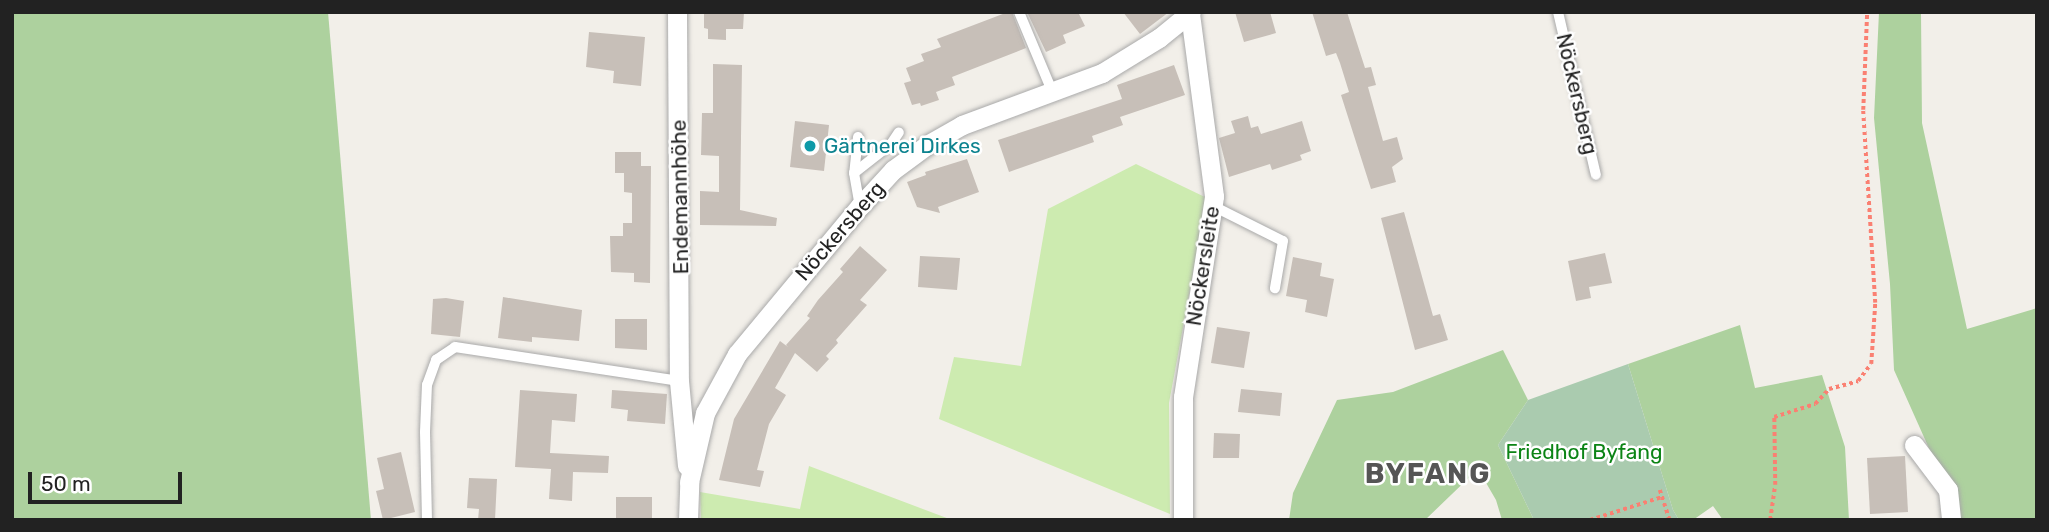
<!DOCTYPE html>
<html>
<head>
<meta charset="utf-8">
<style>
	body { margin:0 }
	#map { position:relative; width:2049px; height:532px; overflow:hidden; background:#f2efe9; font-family:Rubik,sans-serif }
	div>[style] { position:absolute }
	.grass>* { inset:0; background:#cdebb0 }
	.forest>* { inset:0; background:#add19e }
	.cemetery>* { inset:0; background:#aacbaf }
	.building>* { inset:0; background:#c7bfb8 }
	.path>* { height:3.5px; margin-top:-1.75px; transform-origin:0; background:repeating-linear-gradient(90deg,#fa8072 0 3.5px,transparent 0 7px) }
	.roads { filter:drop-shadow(0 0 2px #a9a9a9) drop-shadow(0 0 2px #a9a9a9) }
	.service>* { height:10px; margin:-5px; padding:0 5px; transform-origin:5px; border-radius:5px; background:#fff }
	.minor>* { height:19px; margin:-9.5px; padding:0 9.5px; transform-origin:9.5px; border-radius:9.5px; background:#fff }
	.dots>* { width:19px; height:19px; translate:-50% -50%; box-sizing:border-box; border:4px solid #fff; border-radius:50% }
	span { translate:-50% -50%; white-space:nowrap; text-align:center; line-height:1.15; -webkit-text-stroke:5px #fff; paint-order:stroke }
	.street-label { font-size:21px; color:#222 }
	.culture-label { font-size:21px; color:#0d838f }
	.left { translate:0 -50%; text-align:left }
	.park-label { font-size:21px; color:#0c8416 }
	.district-label { font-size:28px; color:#555; font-weight:700; letter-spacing:2px }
	.frame { position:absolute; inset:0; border:14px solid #222; pointer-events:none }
	.scale { position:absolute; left:28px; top:472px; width:154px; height:32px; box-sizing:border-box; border:4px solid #222; border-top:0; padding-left:9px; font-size:21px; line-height:24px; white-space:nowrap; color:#222; -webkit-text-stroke:5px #fff; paint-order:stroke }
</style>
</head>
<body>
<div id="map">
	<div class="grass">
		<i style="clip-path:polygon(1136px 164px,1207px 198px,1169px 403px,1170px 514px,939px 419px,954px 357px,1021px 366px,1048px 209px)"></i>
		<i style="clip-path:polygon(809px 466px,952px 520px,701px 520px,700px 492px,800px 509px)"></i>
	</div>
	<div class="forest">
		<i style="clip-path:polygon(12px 12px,328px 12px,371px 520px,12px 520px)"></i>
		<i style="clip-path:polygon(1879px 12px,1921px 12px,1922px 123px,1967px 329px,2037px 308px,2037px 520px,1961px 520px,1894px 370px,1890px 284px,1874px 118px)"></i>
		<i style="clip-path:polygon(1740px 325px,1755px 388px,1822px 375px,1845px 447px,1849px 520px,1723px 520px,1713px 506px,1693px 520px,1679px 520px,1673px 510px,1628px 364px)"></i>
		<i style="clip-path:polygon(1503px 350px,1528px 400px,1498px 445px,1534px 520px,1502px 520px,1496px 500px,1478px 469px,1425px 520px,1289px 520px,1293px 493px,1337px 400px,1393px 392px)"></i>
	</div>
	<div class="cemetery">
		<i style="clip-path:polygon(1628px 364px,1673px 510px,1679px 520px,1534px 520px,1498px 445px,1528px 400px)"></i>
	</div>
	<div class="building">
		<i style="clip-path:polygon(704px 12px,744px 12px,743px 29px,726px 29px,726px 40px,708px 39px,708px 29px,704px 28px)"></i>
		<i style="clip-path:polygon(1008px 12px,1012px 12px,1026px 48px,952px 77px,955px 85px,936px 92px,939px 100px,921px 106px,920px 103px,912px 105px,904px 83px,911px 81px,906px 68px,924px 61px,921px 54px,941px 47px,937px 39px)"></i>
		<i style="clip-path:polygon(1027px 12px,1078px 12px,1085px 26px,1063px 35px,1066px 43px,1046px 52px)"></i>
		<i style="clip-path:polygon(1123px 12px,1169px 12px,1140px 34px)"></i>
		<i style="clip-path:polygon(1235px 12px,1270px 12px,1276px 33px,1244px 42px)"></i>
		<i style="clip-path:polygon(1312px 12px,1347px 12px,1365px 68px,1371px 67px,1376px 85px,1368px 87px,1383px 141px,1397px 137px,1403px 159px,1392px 167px,1396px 182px,1371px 189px,1341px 95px,1349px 92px,1340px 63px,1336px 53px,1326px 56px)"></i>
		<i style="clip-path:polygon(589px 32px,645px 37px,641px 86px,613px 83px,614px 71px,586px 67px)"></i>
		<i style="clip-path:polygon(713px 64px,742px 65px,740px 210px,777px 218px,776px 226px,700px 225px,700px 191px,719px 192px,719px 156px,701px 155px,702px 113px,713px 113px)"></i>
		<i style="clip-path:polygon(1174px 65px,1185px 95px,1120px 117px,1123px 125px,1092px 136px,1094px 142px,1009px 172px,998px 140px,1122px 99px,1117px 85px)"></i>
		<i style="clip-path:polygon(1248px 116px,1251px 128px,1258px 126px,1261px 134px,1302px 121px,1311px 151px,1300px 155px,1302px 160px,1272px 170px,1270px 164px,1229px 177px,1219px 138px,1235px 133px,1231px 121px)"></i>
		<i style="clip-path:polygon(795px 121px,829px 125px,824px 171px,790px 167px)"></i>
		<i style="clip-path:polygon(615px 152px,641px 152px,641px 166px,651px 166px,650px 283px,634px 282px,634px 273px,611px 272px,610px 236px,623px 236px,623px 223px,632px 223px,632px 193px,624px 192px,624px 173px,615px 173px)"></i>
		<i style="clip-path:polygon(967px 159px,979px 192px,938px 207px,940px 213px,917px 207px,907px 182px,926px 175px,925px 172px)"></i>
		<i style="clip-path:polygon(1404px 212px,1433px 316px,1440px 314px,1448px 340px,1415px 350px,1381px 218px)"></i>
		<i style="clip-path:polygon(860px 246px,887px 270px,860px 300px,867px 305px,836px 340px,838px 343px,826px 356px,829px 359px,817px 372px,795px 353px,775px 388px,786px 395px,769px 424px,757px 470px,764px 471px,760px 487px,719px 480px,734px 419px,780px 341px,788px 347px,786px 345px,810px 318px,807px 316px,818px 300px,843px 272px,840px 269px)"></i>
		<i style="clip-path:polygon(1605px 253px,1612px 283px,1589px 287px,1591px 298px,1576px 301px,1568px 261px)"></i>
		<i style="clip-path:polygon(920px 256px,960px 258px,957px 290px,918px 287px)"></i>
		<i style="clip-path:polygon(1293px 257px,1322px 263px,1320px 276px,1334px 279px,1327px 317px,1305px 312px,1307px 300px,1286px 296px)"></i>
		<i style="clip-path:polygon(503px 297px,582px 310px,579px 341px,532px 337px,532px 342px,498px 338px)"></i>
		<i style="clip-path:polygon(446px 298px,464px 301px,460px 337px,431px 334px,433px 299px)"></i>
		<i style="clip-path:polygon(615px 319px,647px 319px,647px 350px,615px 348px)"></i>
		<i style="clip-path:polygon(1217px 327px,1250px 332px,1244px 368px,1211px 363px)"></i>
		<i style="clip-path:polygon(1241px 389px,1282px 393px,1280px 416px,1238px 412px)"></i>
		<i style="clip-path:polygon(520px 390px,577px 394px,575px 422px,552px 420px,550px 453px,609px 456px,608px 473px,573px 472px,572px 501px,549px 499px,551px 469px,515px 467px)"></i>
		<i style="clip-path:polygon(612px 390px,667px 394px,665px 424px,627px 421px,628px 410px,611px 408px)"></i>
		<i style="clip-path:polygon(1214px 433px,1240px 434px,1239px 458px,1213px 458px)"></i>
		<i style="clip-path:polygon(401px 452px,415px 512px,383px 520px,376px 491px,384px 489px,377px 458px)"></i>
		<i style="clip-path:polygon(1905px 456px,1908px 512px,1870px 514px,1867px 458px)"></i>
		<i style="clip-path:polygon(469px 478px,497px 479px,495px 520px,478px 520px,479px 509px,467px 508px)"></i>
		<i style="clip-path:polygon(616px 497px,652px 497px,652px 520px,616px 520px)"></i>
	</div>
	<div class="path">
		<i style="left:1660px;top:490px;width:32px;rotate:72deg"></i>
		<i style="left:1590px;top:520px;width:76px;rotate:-17.7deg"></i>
		<i style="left:1770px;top:520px;width:35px;rotate:-82deg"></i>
		<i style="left:1775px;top:485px;width:68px;rotate:-90.8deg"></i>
		<i style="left:1774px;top:417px;width:43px;rotate:-17.6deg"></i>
		<i style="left:1815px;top:404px;width:21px;rotate:-47deg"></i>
		<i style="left:1829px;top:389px;width:30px;rotate:-15deg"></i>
		<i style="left:1858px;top:381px;width:21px;rotate:-53deg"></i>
		<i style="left:1871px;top:364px;width:61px;rotate:-86.2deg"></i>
		<i style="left:1875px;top:303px;width:193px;rotate:-93.6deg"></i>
		<i style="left:1863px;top:110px;width:98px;rotate:-87.7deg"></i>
	</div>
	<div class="roads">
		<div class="service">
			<i style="left:1019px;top:12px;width:86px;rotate:67.3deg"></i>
			<i style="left:1558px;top:12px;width:167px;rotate:76.9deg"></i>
			<i style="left:858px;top:137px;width:36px;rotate:96deg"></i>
			<i style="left:854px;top:173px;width:34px;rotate:80deg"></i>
			<i style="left:854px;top:173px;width:47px;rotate:-38.1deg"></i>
			<i style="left:891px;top:144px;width:14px;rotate:-56deg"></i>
			<i style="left:1213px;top:206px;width:78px;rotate:26.6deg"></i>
			<i style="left:1283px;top:241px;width:48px;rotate:99.7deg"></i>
			<i style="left:427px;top:520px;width:88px;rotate:-91.3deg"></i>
			<i style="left:425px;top:432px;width:47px;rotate:-87.6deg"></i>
			<i style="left:427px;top:385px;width:27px;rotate:-70deg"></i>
			<i style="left:436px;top:360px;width:23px;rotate:-34deg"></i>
			<i style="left:455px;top:347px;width:227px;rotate:8.6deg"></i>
		</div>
		<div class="minor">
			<i style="left:677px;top:12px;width:369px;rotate:89.7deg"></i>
			<i style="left:679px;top:381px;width:85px;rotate:84.6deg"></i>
			<i style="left:1914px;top:445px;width:56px;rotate:52.9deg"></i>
			<i style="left:1948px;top:490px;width:30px;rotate:84deg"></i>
			<i style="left:688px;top:520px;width:38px;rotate:-88deg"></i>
			<i style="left:689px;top:482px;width:71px;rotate:-76.9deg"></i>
			<i style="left:705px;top:413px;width:67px;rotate:-61.5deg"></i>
			<i style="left:737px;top:354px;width:192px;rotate:-50.3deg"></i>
			<i style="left:860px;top:206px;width:49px;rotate:-47.5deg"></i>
			<i style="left:893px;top:170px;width:42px;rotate:-36.3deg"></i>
			<i style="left:927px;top:145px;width:40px;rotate:-29.7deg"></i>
			<i style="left:962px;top:125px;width:149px;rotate:-20.4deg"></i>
			<i style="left:1102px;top:73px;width:67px;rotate:-31.6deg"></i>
			<i style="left:1159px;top:38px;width:41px;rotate:-39.1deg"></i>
			<i style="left:1183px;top:520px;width:123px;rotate:-90deg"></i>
			<i style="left:1183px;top:397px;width:203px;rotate:-81.2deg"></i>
			<i style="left:1214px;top:196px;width:184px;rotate:-97.5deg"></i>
		</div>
	</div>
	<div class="dots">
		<i style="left:810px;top:146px;background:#0f9aa8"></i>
	</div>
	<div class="street-label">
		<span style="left:1577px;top:94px;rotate:77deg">Nöckersberg</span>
		<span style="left:680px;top:197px;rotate:-91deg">Endemannhöhe</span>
		<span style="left:840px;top:231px;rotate:-49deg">Nöckersberg</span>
		<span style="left:1203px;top:266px;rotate:-81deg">Nöckersleite</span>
	</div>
	<div class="culture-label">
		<span class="left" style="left:824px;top:146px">Gärtnerei Dirkes</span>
	</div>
	<div class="park-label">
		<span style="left:1584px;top:452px">Friedhof Byfang</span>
	</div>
	<div class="district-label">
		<span style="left:1428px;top:474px">BYFANG</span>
	</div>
	<div class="frame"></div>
	<div class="scale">50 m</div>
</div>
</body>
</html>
